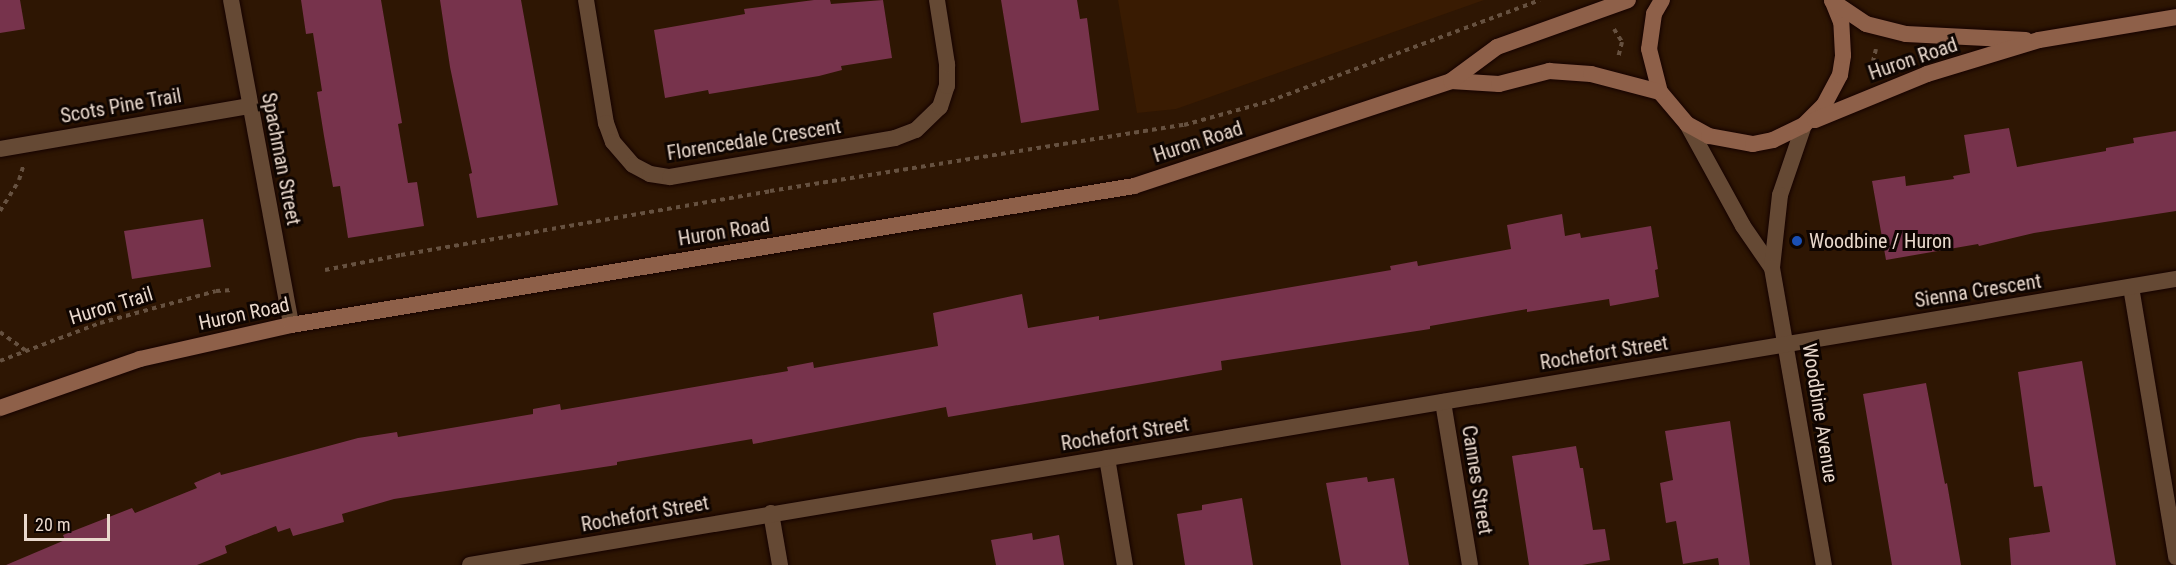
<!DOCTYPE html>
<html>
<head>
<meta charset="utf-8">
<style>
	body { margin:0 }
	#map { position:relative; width:2176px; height:565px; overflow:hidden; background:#2e1603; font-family:"Roboto Condensed",sans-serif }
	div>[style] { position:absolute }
	.built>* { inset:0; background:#391b02 }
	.building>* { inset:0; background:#77334c }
	.path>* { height:4px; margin-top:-2px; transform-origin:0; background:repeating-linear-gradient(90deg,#665140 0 4.5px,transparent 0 9px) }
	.roads { filter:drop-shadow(0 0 2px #150200) drop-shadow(0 0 2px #150200) }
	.minor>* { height:16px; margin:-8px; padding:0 8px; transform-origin:8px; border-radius:8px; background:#654934 }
	.secondary>* { height:16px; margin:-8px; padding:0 8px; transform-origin:8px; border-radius:8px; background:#8e6049 }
	.dots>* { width:16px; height:16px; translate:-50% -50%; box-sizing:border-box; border:3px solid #0f0501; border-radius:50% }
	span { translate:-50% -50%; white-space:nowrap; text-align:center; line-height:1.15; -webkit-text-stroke:6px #0f0501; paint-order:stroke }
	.street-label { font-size:20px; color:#e9d8cc }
	.poi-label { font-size:20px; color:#e9d8cc }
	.left { translate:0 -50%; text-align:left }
	.scale { position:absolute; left:24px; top:514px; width:86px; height:27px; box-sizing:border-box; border:3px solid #e9d8cc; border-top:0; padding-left:8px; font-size:18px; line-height:21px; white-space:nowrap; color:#e9d8cc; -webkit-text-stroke:4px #0f0501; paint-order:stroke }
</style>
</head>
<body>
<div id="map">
	<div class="built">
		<i style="clip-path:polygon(1118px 0,1484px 0,1176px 109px,1137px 113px)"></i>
	</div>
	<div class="building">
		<i style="clip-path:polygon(0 0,20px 0,25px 29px,0 33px)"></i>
		<i style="clip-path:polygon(301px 0,381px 0,402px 123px,398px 124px,408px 183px,417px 182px,424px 226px,348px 238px,340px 186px,333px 187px,324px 136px,317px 92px,322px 91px,313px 33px,306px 34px)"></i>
		<i style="clip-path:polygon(440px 0,521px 0,558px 205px,477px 218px,469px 174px,472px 173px,450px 67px)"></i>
		<i style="clip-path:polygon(814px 0,830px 0,831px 4px,883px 0,892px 58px,841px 66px,842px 70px,819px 76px,709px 94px,708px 90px,665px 98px,654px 30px,745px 14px,744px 9px)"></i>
		<i style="clip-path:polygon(1001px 0,1077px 0,1080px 19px,1087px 18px,1099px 110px,1021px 123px)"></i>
		<i style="clip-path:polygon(2009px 128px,2017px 167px,2106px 151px,2106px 148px,2134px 143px,2133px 138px,2176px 131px,2176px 211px,2034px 233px,1979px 246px,1978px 244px,1886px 260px,1872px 181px,1905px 176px,1906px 186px,1954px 179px,1953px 176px,1970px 173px,1964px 135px)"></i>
		<i style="clip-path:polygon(1562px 214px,1565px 236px,1580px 233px,1581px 238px,1651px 226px,1658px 269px,1655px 270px,1659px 297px,1610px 306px,1609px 299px,1527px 312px,1527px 309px,1430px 326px,1430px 329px,1221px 361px,1222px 370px,1148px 383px,948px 417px,946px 407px,753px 444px,752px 439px,617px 462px,617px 465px,394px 499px,342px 514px,344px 522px,293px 536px,290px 528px,278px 532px,276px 526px,225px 546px,227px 553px,197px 565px,6px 565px,65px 540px,63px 535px,132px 508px,135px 513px,197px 488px,194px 483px,220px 472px,221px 475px,358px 438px,397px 432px,398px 437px,533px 414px,533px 409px,560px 404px,561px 410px,788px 371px,787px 367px,813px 362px,814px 368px,938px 346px,933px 313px,1022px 294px,1028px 328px,1099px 316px,1099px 320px,1391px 270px,1390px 266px,1417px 261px,1418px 266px,1511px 249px,1507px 225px)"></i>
		<i style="clip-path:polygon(203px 219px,211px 267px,132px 279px,124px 231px)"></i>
		<i style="clip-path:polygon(2082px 361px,2116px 565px,2011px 565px,2009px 538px,2050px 532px,2042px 486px,2034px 487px,2018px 372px)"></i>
		<i style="clip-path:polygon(1926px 383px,1945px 484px,1947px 483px,1961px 565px,1892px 565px,1863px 394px)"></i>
		<i style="clip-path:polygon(1730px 421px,1750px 565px,1719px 565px,1718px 558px,1683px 564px,1676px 521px,1666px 523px,1660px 483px,1673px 480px,1665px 431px)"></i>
		<i style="clip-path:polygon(1576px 446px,1580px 468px,1583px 468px,1593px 530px,1605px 529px,1610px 560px,1582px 565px,1529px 565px,1512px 456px)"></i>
		<i style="clip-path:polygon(1367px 477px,1368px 482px,1394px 478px,1409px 565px,1341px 565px,1326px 483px)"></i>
		<i style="clip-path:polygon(1242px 498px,1253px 565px,1185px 565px,1177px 514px,1202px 510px,1202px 505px)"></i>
		<i style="clip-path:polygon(1032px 533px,1033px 540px,1059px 535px,1064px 565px,996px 565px,991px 540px)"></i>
	</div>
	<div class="path">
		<i style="left:1614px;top:29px;width:15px;rotate:58deg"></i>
		<i style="left:1622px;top:42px;width:16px;rotate:104deg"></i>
		<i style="left:1876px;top:49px;width:12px;rotate:104deg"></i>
		<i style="left:1873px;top:61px;width:9px;rotate:72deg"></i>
		<i style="left:0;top:211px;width:36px;rotate:-58deg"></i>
		<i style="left:19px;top:180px;width:14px;rotate:-73deg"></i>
		<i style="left:325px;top:270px;width:77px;rotate:-11.2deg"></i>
		<i style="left:401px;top:255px;width:375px;rotate:-9.8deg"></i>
		<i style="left:770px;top:191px;width:419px;rotate:-9.1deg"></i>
		<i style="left:1184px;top:125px;width:89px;rotate:-15.6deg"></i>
		<i style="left:1270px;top:101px;width:288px;rotate:-20.5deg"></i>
		<i style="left:0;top:332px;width:31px;rotate:36deg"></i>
		<i style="left:0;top:361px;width:107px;rotate:-20.8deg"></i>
		<i style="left:100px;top:323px;width:120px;rotate:-15.4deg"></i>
		<i style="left:216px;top:291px;width:17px;rotate:-3deg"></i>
	</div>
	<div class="roads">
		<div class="minor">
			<i style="left:231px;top:0;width:330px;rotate:79.5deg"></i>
			<i style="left:586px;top:0;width:125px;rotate:80.8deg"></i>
			<i style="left:606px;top:123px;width:20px;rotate:70deg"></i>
			<i style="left:613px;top:142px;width:30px;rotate:49deg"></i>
			<i style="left:633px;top:165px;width:19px;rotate:28deg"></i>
			<i style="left:650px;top:174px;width:20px;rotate:9deg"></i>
			<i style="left:670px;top:177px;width:228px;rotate:-9.8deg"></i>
			<i style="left:895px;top:138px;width:22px;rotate:-21deg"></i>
			<i style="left:916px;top:130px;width:33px;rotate:-44deg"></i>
			<i style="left:940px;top:107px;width:22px;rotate:-72deg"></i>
			<i style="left:947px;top:86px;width:22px;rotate:-90deg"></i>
			<i style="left:947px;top:64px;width:65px;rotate:-98.9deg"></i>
			<i style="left:1687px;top:124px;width:116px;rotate:61.2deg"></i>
			<i style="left:1743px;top:226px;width:51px;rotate:55.4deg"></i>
			<i style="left:1804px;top:125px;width:74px;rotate:108.9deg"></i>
			<i style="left:1780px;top:195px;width:73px;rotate:96.3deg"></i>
			<i style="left:1772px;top:268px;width:302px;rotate:80.1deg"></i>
			<i style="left:0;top:149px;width:253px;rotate:-9.8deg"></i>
			<i style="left:2131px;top:287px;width:274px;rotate:80.5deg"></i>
			<i style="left:1443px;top:402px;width:165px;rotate:80.6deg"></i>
			<i style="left:1107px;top:458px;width:109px;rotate:80.5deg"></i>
			<i style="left:771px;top:513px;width:53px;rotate:80.2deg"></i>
			<i style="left:470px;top:565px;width:1730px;rotate:-9.52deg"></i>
		</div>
		<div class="secondary">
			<i style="left:1662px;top:0;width:16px;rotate:120deg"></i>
			<i style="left:1654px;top:14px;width:35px;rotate:98deg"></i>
			<i style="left:1649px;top:49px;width:44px;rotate:75.7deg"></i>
			<i style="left:1660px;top:92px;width:42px;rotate:49.8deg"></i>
			<i style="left:1687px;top:124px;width:25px;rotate:29deg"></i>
			<i style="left:1709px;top:136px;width:45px;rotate:10.3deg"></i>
			<i style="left:1753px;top:144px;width:20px;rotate:-11deg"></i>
			<i style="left:1773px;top:140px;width:34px;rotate:-26deg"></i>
			<i style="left:1804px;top:125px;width:28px;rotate:-45deg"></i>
			<i style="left:1824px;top:105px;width:34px;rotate:-62deg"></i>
			<i style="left:1840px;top:75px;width:20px;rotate:-81deg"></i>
			<i style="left:1843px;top:55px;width:33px;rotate:-93deg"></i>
			<i style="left:1841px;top:22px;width:24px;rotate:-112deg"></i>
			<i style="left:1832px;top:1px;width:41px;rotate:34.1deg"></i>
			<i style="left:1866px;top:24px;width:41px;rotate:14deg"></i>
			<i style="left:1906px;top:34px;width:120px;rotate:2.9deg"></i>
			<i style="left:1451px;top:81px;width:48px;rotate:3.6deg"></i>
			<i style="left:1499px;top:84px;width:52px;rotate:-14.6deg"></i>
			<i style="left:1549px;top:71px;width:42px;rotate:4.1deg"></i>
			<i style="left:1591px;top:74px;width:71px;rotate:14.6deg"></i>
			<i style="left:1815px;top:120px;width:121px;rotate:-22.3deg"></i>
			<i style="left:1927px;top:74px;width:117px;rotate:-16.9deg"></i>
			<i style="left:2039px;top:40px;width:139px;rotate:-9.5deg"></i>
			<i style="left:0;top:408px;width:148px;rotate:-19.3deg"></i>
			<i style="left:140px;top:359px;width:155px;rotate:-12.7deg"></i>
			<i style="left:291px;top:325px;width:854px;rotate:-9.36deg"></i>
			<i style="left:1134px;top:186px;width:334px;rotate:-18.3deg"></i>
			<i style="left:1451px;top:81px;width:57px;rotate:-36.5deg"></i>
			<i style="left:1497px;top:47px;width:139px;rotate:-19.7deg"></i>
		</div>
	</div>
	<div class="dots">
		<i style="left:1797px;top:241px;background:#1a4fb4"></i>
	</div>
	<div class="street-label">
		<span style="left:1913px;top:59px;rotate:-19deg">Huron Road</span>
		<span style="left:121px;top:106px;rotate:-10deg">Scots Pine Trail</span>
		<span style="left:754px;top:140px;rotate:-9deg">Florencedale Crescent</span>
		<span style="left:1198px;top:142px;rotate:-18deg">Huron Road</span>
		<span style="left:281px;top:159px;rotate:79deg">Spachman Street</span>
		<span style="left:724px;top:232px;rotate:-9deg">Huron Road</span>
		<span style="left:1978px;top:291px;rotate:-9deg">Sienna Crescent</span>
		<span style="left:111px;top:306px;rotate:-17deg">Huron Trail</span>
		<span style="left:244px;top:314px;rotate:-12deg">Huron Road</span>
		<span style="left:1604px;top:353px;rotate:-9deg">Rochefort Street</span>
		<span style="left:1820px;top:413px;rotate:81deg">Woodbine Avenue</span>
		<span style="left:1125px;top:434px;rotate:-9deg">Rochefort Street</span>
		<span style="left:1477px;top:480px;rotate:81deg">Cannes Street</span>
		<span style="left:645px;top:514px;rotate:-10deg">Rochefort Street</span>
	</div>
	<div class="poi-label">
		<span class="left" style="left:1809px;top:241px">Woodbine / Huron</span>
	</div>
	<div class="scale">20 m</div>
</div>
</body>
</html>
